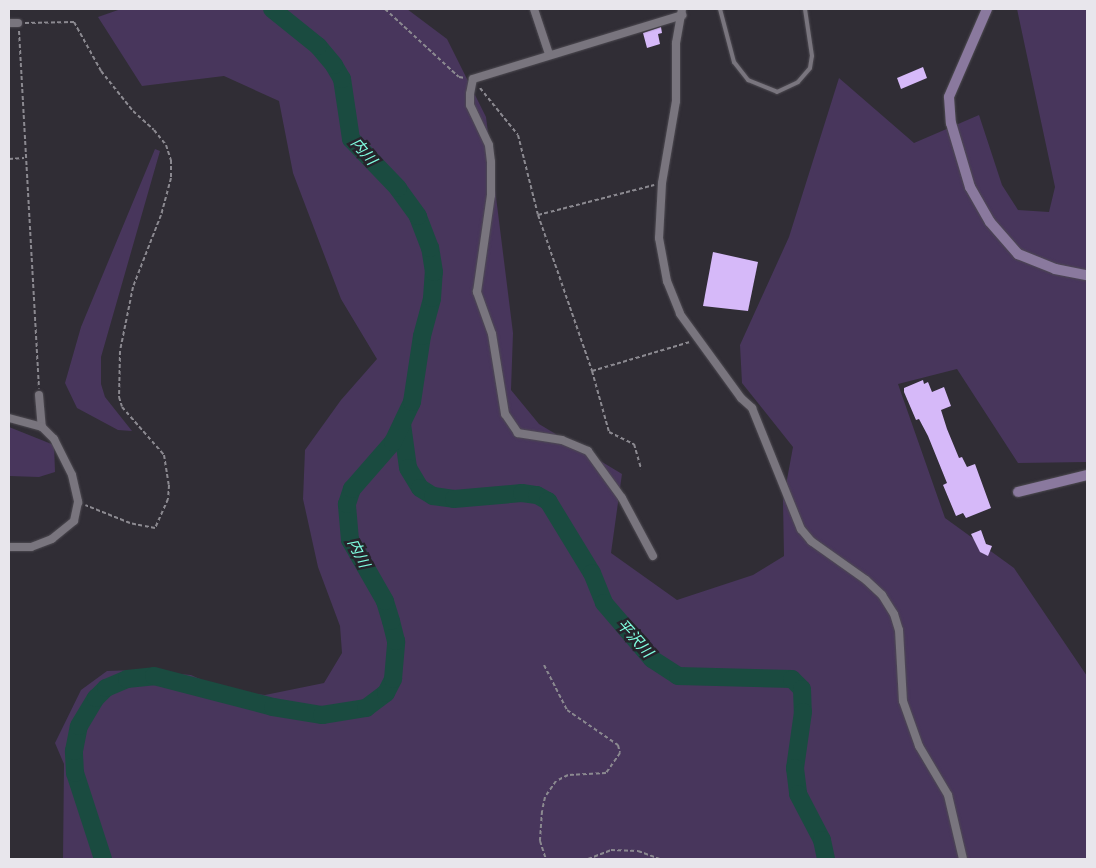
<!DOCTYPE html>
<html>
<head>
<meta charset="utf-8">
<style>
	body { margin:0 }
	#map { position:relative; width:1096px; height:868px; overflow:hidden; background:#302d35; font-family:"IBM Plex Serif","Noto Sans JP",serif }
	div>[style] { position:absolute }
	.green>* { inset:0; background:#48365c }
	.river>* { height:18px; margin:-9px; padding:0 9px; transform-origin:9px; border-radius:9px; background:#1a4b40 }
	.building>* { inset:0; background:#d6b9f9 }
	.path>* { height:2px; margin-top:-1px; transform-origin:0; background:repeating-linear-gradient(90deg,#8b8990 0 4px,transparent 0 6.5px) }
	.roads { filter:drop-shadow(0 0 1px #4e4b52) drop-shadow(0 0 1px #4e4b52) }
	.lane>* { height:4px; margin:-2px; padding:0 2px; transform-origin:2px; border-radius:2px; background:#79757e }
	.street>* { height:8px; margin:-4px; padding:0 4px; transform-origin:4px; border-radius:4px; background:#79757e }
	.secondary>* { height:10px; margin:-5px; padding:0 5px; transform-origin:5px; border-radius:5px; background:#8a799e }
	span { translate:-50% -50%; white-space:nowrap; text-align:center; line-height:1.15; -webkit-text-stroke:5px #26232b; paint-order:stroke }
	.water-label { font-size:15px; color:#80ffe1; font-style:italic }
	.frame { position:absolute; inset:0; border:10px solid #e8e6ec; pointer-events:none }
</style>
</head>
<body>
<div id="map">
	<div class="green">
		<i style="clip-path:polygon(121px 9px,407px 9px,447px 39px,486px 117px,513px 333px,511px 390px,539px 424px,622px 474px,611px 553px,677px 600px,753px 575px,784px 556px,783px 501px,793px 447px,742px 383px,740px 345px,789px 237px,839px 78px,914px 143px,979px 115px,1002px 185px,1018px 210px,1049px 212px,1055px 187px,1017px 9px,1087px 9px,1087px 462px,1018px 463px,957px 369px,898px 384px,945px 518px,1014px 568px,1087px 676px,1087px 859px,63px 859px,64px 764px,55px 743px,81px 690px,107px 671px,136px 670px,191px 675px,224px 690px,265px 695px,324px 683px,342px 653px,340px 626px,318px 567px,303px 499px,305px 450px,341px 400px,377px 359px,341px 299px,293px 173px,279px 101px,224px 76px,142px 86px,98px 17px)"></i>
		<i style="clip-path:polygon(155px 149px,160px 151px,101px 357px,101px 384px,105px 397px,132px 431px,118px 430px,77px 408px,65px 383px,81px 327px)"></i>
		<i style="clip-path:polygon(9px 427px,54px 445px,55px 472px,39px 477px,9px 476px)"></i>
	</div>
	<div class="river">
		<i style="left:402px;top:424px;width:44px;rotate:82.2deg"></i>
		<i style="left:408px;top:468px;width:23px;rotate:59deg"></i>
		<i style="left:420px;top:488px;width:15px;rotate:32deg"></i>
		<i style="left:433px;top:496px;width:21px;rotate:8deg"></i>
		<i style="left:454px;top:499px;width:68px;rotate:-5deg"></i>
		<i style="left:522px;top:493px;width:15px;rotate:8deg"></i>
		<i style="left:537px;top:495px;width:13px;rotate:29deg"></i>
		<i style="left:548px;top:501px;width:84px;rotate:58.6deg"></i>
		<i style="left:592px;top:573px;width:32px;rotate:68deg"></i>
		<i style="left:604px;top:603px;width:74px;rotate:49.4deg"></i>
		<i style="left:652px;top:659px;width:31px;rotate:33deg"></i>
		<i style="left:678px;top:676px;width:114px;rotate:1.5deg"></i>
		<i style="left:792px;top:679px;width:14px;rotate:45deg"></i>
		<i style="left:802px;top:689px;width:23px;rotate:88deg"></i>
		<i style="left:803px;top:712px;width:57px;rotate:98.1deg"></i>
		<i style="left:795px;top:768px;width:26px;rotate:83deg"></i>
		<i style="left:798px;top:794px;width:52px;rotate:62.4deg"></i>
		<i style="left:822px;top:840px;width:19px;rotate:78deg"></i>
		<i style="left:103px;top:859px;width:90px;rotate:-108deg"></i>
		<i style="left:75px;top:773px;width:22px;rotate:-93deg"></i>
		<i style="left:74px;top:751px;width:25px;rotate:-79deg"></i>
		<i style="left:79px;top:726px;width:33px;rotate:-59deg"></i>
		<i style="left:96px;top:698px;width:14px;rotate:-45deg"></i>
		<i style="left:106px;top:688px;width:23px;rotate:-23deg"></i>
		<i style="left:127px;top:679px;width:27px;rotate:-6deg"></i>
		<i style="left:154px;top:676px;width:123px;rotate:14.6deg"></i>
		<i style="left:273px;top:707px;width:50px;rotate:9.3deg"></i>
		<i style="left:322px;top:715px;width:45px;rotate:-9deg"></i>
		<i style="left:366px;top:708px;width:25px;rotate:-37deg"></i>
		<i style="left:386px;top:693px;width:16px;rotate:-63deg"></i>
		<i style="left:393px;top:679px;width:38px;rotate:-85deg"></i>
		<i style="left:396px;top:641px;width:21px;rotate:-104deg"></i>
		<i style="left:391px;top:621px;width:21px;rotate:-107deg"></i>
		<i style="left:385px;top:601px;width:70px;rotate:-119.8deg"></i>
		<i style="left:350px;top:540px;width:36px;rotate:-95deg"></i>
		<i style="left:347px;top:504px;width:16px;rotate:-72deg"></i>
		<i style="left:352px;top:489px;width:62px;rotate:-48.9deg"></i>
		<i style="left:393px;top:442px;width:44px;rotate:-64.6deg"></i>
		<i style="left:412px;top:402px;width:67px;rotate:-81.4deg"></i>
		<i style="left:422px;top:336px;width:39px;rotate:-75deg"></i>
		<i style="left:432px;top:298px;width:26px;rotate:-86deg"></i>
		<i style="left:434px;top:272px;width:24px;rotate:-99deg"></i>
		<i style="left:430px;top:248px;width:34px;rotate:-111deg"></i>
		<i style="left:418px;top:216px;width:34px;rotate:-126deg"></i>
		<i style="left:398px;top:188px;width:68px;rotate:-133.8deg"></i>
		<i style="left:351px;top:139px;width:61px;rotate:-98.5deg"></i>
		<i style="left:342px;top:79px;width:16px;rotate:-120deg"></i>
		<i style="left:334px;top:65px;width:25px;rotate:-130deg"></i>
		<i style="left:318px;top:46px;width:59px;rotate:-141.2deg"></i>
	</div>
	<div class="building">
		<i style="clip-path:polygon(661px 27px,662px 33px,658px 34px,660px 44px,647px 48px,643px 33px)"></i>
		<i style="clip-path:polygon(923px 67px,927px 78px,901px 89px,897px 78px)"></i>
		<i style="clip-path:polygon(713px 252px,758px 262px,748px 311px,703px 306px)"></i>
		<i style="clip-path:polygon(923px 380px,924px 384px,928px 382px,932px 392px,944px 387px,951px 406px,941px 410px,947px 429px,959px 458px,962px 457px,967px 467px,975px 464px,991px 508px,966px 518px,963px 513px,956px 516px,943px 485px,947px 483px,928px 436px,919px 419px,916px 420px,904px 392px,904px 388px)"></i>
		<i style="clip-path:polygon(981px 530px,986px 544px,992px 546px,988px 556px,980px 552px,971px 534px)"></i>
	</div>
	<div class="path">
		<i style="left:385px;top:9px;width:100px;rotate:42.6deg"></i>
		<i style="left:459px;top:77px;width:6px;rotate:9deg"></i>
		<i style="left:25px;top:23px;width:49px;rotate:-1.2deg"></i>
		<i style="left:74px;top:22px;width:56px;rotate:61.1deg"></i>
		<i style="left:101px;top:71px;width:51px;rotate:51.3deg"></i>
		<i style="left:133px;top:111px;width:28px;rotate:42deg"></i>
		<i style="left:154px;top:130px;width:19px;rotate:51deg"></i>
		<i style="left:166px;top:145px;width:16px;rotate:72deg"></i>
		<i style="left:171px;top:160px;width:18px;rotate:90deg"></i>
		<i style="left:171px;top:178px;width:38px;rotate:105deg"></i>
		<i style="left:161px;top:215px;width:77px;rotate:111.3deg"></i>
		<i style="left:133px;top:287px;width:65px;rotate:101.5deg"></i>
		<i style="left:120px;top:351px;width:46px;rotate:91.2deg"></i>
		<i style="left:119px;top:397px;width:10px;rotate:73deg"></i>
		<i style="left:122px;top:407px;width:64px;rotate:48.8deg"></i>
		<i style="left:164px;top:455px;width:30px;rotate:81deg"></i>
		<i style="left:169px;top:485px;width:14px;rotate:94deg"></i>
		<i style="left:168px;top:499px;width:32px;rotate:114deg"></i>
		<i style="left:155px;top:528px;width:25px;rotate:-169deg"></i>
		<i style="left:130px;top:523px;width:48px;rotate:-158.2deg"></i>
		<i style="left:19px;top:31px;width:358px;rotate:86.8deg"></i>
		<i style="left:480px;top:88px;width:60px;rotate:51deg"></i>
		<i style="left:518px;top:135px;width:82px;rotate:76deg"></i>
		<i style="left:538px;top:215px;width:165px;rotate:70.9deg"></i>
		<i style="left:592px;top:371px;width:63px;rotate:74.4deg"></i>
		<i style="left:609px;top:432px;width:28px;rotate:26deg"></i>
		<i style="left:634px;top:444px;width:26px;rotate:74deg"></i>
		<i style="left:9px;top:159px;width:15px;rotate:-4deg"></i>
		<i style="left:538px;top:215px;width:120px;rotate:-14.5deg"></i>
		<i style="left:592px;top:371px;width:102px;rotate:-16.5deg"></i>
		<i style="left:544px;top:665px;width:51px;rotate:62.9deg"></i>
		<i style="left:567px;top:710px;width:62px;rotate:34.5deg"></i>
		<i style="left:618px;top:745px;width:8px;rotate:76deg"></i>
		<i style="left:620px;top:753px;width:24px;rotate:125deg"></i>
		<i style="left:606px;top:773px;width:38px;rotate:177deg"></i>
		<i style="left:568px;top:775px;width:13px;rotate:153deg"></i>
		<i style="left:556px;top:781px;width:19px;rotate:125deg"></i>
		<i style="left:545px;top:797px;width:14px;rotate:102deg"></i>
		<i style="left:542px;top:811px;width:30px;rotate:94deg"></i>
		<i style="left:540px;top:841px;width:19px;rotate:72deg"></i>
		<i style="left:588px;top:859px;width:25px;rotate:-21deg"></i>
		<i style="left:611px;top:850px;width:27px;rotate:2deg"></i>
		<i style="left:638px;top:851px;width:23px;rotate:20deg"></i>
	</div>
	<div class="roads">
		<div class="lane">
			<i style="left:720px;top:9px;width:55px;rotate:75.2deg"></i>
			<i style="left:734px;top:62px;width:23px;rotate:52deg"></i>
			<i style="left:748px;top:80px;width:31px;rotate:22deg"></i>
			<i style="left:777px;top:92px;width:23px;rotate:-25deg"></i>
			<i style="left:798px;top:82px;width:18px;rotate:-49deg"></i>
			<i style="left:810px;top:68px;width:12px;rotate:-81deg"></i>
			<i style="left:812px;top:56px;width:48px;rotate:-98.5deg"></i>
		</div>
		<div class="street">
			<i style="left:534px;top:9px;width:47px;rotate:71.6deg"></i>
			<i style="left:682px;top:9px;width:35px;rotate:100deg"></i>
			<i style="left:676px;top:43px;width:58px;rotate:90deg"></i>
			<i style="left:676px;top:101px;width:83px;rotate:99.7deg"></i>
			<i style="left:662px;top:183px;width:55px;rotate:93.1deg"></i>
			<i style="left:659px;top:238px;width:44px;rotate:79.5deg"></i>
			<i style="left:667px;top:281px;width:35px;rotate:68deg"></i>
			<i style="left:680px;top:314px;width:104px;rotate:54deg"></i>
			<i style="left:741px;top:398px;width:15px;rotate:42deg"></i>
			<i style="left:752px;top:408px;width:131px;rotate:68deg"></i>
			<i style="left:801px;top:529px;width:16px;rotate:50deg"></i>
			<i style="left:811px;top:541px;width:67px;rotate:35.3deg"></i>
			<i style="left:866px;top:580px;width:22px;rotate:43deg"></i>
			<i style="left:882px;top:595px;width:22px;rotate:58deg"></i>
			<i style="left:894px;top:614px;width:17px;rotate:73deg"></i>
			<i style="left:899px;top:630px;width:71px;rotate:86.8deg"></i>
			<i style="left:903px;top:701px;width:48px;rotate:70.4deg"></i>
			<i style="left:919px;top:746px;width:57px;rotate:59.4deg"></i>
			<i style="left:948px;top:795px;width:66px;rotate:76.8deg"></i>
			<i style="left:9px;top:23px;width:9px"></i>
			<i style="left:39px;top:395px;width:32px;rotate:85deg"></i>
			<i style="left:9px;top:418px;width:34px;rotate:15deg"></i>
			<i style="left:42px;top:427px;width:17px;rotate:45deg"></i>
			<i style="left:54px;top:439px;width:40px;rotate:63.4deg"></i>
			<i style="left:72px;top:475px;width:28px;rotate:77deg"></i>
			<i style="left:78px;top:502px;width:19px;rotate:102deg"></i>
			<i style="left:74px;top:521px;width:28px;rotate:141deg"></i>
			<i style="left:52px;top:539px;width:22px;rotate:159deg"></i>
			<i style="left:31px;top:547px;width:22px;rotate:180deg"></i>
			<i style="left:653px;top:556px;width:66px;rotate:-118.1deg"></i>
			<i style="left:622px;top:498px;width:58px;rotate:-125.9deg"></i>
			<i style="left:588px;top:451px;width:28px;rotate:-157deg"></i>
			<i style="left:562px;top:440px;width:45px;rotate:-171deg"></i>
			<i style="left:518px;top:433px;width:23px;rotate:-124deg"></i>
			<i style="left:505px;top:414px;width:81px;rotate:-99.2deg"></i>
			<i style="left:492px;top:334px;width:45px;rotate:-109.7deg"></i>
			<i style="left:477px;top:292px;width:98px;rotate:-81.8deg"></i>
			<i style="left:491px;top:195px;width:33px;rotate:-90deg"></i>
			<i style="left:491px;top:162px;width:17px;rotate:-97deg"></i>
			<i style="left:489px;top:145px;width:44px;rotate:-115.4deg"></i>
			<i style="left:470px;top:105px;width:11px;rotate:-90deg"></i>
			<i style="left:470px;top:94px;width:15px;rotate:-79deg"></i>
			<i style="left:473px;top:79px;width:219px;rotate:-17deg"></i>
		</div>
		<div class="secondary">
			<i style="left:987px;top:9px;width:96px;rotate:113.4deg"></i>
			<i style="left:949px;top:97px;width:26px;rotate:86deg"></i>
			<i style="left:951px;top:123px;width:67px;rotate:73.5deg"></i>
			<i style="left:970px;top:187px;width:40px;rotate:60.3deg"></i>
			<i style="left:990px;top:222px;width:43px;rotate:48.8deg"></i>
			<i style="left:1018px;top:254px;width:40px;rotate:22deg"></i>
			<i style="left:1055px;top:269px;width:33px;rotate:11deg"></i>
			<i style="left:1018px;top:492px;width:71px;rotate:-13.8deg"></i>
		</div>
	</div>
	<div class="water-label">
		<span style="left:364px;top:151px;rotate:50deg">内川</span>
		<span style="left:359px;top:553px;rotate:64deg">内川</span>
		<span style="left:635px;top:638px;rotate:48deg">平沢川</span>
	</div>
	<div class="frame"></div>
</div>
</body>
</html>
